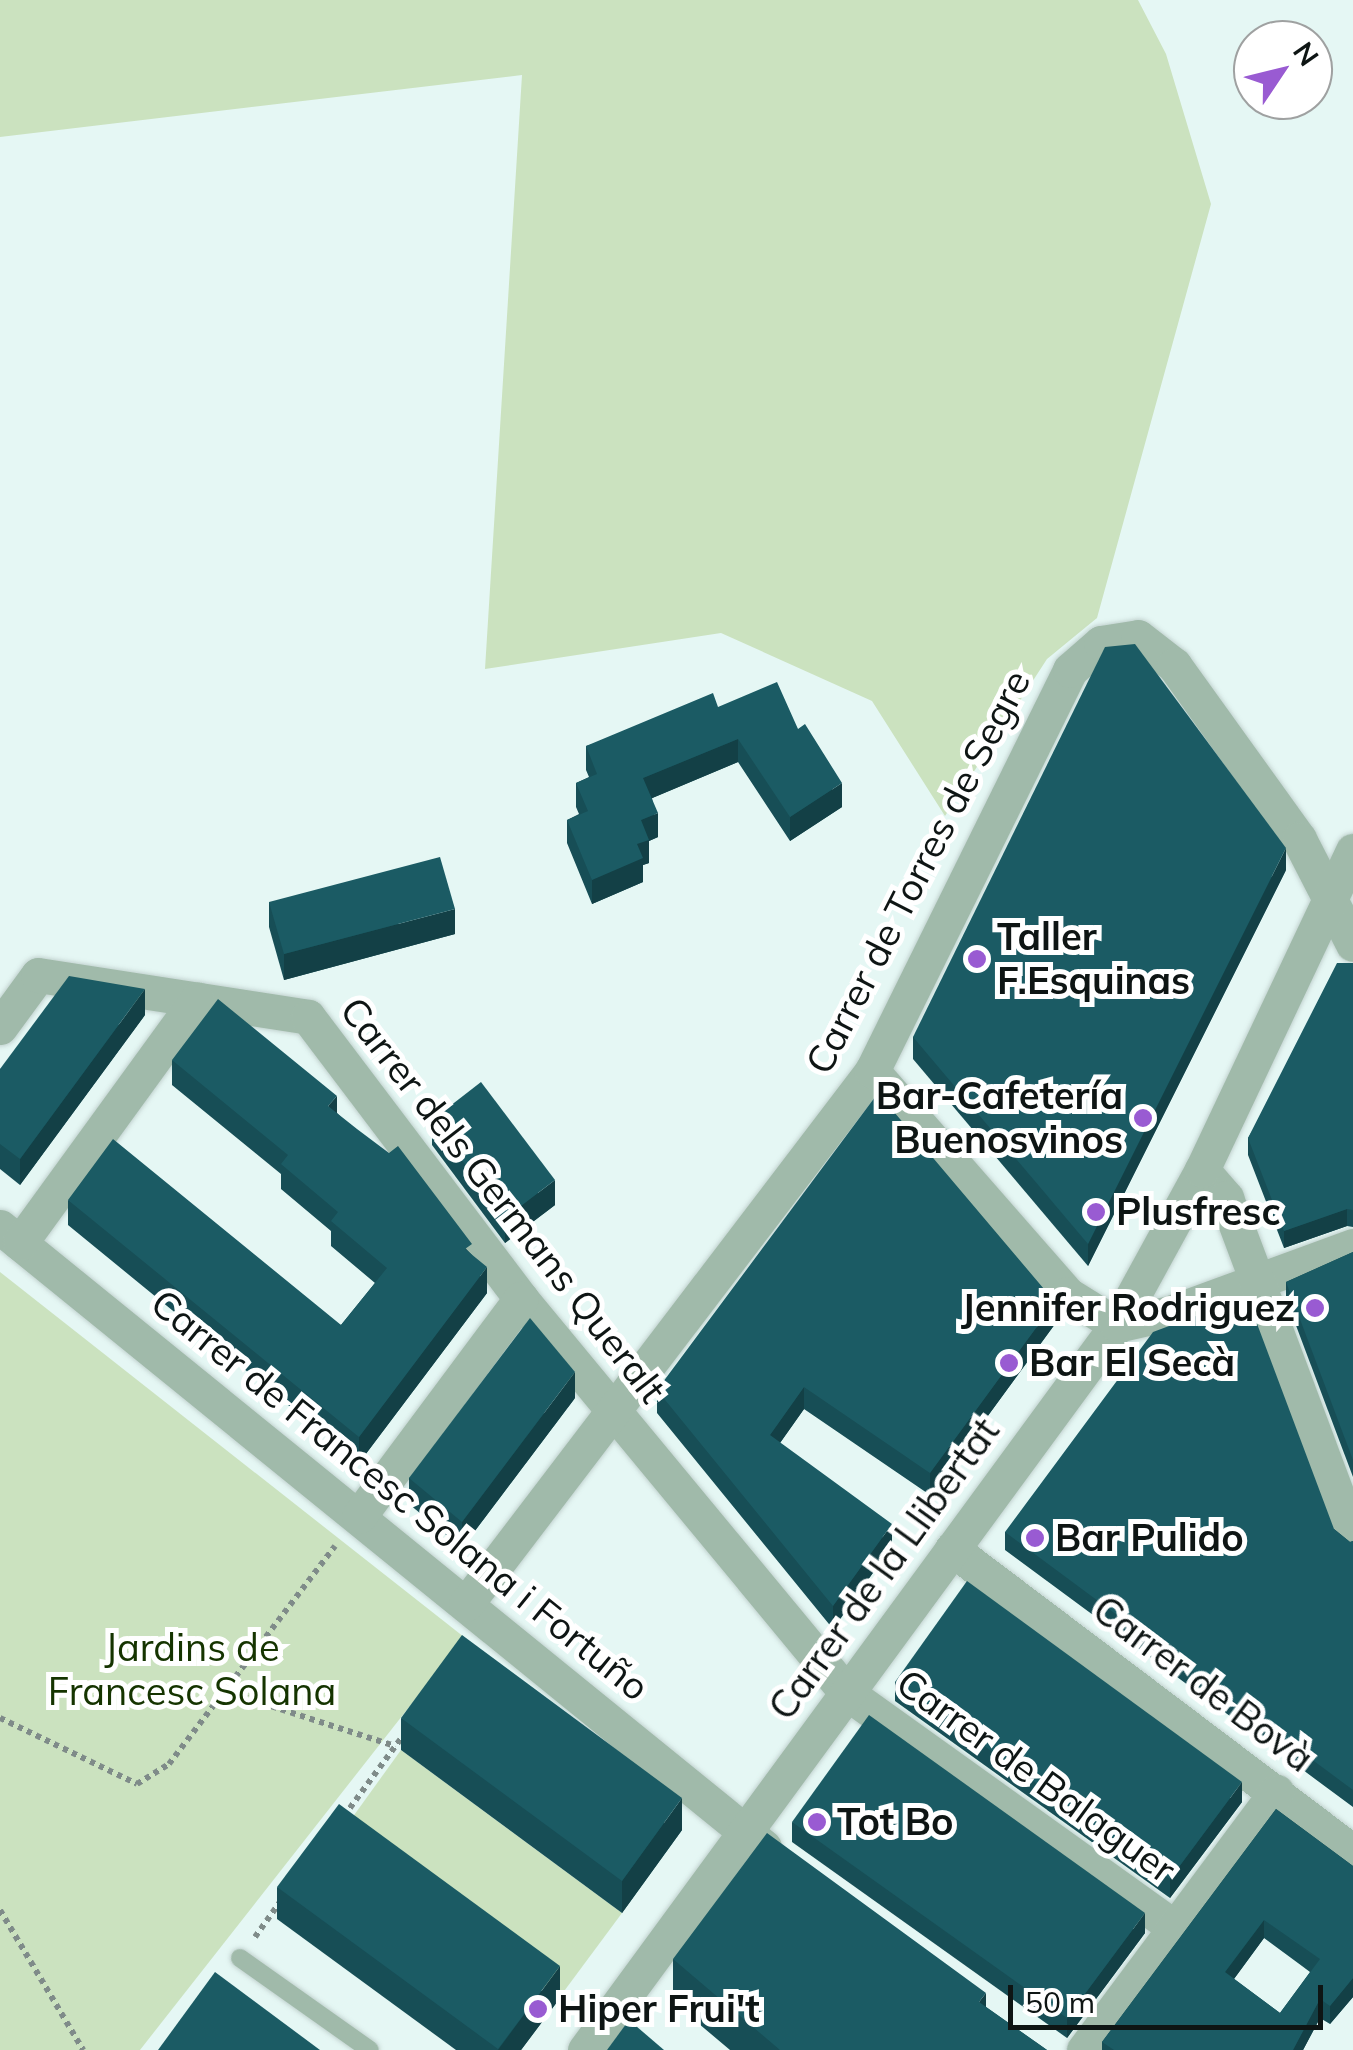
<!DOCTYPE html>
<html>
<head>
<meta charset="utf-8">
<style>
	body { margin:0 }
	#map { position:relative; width:1353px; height:2050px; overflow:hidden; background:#e5f7f4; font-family:Mulish,sans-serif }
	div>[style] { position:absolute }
	.green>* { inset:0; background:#cbe2bf }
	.path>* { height:6px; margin-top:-3px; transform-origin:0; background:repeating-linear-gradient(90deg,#7f8b89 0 5px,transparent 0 10px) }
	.roads { filter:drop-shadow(0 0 2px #c3d3d0) drop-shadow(0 0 2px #c3d3d0) }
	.lane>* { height:18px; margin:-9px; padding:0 9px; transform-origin:9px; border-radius:9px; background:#a0baaa }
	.street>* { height:35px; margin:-17.5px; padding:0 17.5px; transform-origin:17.5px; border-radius:17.5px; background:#a0baaa }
	.wall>* { inset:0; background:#174e56 }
	.shaded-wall>* { inset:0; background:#134046 }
	.building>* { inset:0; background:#1b5b64 }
	.dots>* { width:28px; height:28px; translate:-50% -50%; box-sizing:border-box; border:5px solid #fff; border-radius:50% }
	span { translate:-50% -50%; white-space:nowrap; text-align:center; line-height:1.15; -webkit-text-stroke:10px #fff; paint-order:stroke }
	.street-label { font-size:38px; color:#0e1514 }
	.poi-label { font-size:38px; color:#0e1514; font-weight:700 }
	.left { translate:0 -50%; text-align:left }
	.right { translate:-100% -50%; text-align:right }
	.park-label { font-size:38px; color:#153400 }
	.north { position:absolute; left:1233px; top:20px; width:100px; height:100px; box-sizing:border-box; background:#fff; border:2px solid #9fa1a1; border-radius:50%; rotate:55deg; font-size:28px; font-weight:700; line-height:40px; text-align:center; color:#0e1514 }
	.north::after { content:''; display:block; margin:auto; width:35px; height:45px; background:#995bd2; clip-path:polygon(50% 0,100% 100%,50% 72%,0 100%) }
	.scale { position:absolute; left:1008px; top:1985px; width:315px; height:45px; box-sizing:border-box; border:5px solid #0e1514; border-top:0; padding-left:12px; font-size:30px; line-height:35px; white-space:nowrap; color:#0e1514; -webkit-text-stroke:8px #fff; paint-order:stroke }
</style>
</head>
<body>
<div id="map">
	<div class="green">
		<i style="clip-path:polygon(0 0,1138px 0,1166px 54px,1211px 204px,1097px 618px,1047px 659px,945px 816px,872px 701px,721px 633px,485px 669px,522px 75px,0 137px)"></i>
		<i style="clip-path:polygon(0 1272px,464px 1637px,140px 2050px,0 2050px)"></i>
		<i style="clip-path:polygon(401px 1750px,622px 1913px,559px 1998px,339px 1836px)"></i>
	</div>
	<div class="path">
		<i style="left:224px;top:1691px;width:180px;rotate:17.8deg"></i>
		<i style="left:0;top:1718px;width:152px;rotate:25.7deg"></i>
		<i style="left:137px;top:1784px;width:38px;rotate:-32deg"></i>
		<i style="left:169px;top:1764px;width:274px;rotate:-52.7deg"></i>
		<i style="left:344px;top:1816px;width:103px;rotate:-53.7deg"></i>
		<i style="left:0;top:1910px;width:163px;rotate:59.3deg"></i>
		<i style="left:255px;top:1937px;width:43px;rotate:-54.5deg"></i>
	</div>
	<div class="roads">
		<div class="lane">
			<i style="left:240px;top:1958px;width:159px;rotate:35.3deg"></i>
		</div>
		<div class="street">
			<i style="left:0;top:1027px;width:64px;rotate:-53.8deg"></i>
			<i style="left:38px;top:975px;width:273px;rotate:8.8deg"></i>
			<i style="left:308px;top:1017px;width:353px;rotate:52.9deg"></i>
			<i style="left:521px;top:1299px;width:511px;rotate:50.4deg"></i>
			<i style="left:847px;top:1693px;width:403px;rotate:35.6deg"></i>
			<i style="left:872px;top:1071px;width:296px;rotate:48.8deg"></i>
			<i style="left:1067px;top:1294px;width:59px;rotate:31.8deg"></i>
			<i style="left:1117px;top:1325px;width:54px;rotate:-12.8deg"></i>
			<i style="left:1170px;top:1313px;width:195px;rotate:-20.1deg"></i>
			<i style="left:1202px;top:1170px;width:37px;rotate:49deg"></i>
			<i style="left:1226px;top:1198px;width:363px;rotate:69.5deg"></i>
			<i style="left:0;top:1227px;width:984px;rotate:39.06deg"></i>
			<i style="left:20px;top:1243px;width:301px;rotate:-54deg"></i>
			<i style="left:359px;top:1516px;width:271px;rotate:-53.3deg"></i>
			<i style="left:952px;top:1549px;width:503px;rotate:37.08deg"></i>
			<i style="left:466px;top:1604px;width:670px;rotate:-52.7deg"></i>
			<i style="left:872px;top:1071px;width:447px;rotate:-63.7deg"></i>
			<i style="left:1070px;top:670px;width:41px;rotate:-41.1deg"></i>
			<i style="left:1101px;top:643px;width:37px;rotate:-9deg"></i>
			<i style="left:1138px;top:637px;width:46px;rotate:37.9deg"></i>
			<i style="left:1174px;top:665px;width:214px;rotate:54.3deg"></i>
			<i style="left:1299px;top:839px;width:118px;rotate:62.8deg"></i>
			<i style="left:585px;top:2050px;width:899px;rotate:-53.73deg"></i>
			<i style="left:1117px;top:1325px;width:177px;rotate:-61.3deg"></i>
			<i style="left:1202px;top:1170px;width:353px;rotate:-64.7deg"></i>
			<i style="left:1084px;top:2050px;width:322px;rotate:-53.3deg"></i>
		</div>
	</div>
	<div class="wall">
		<i style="clip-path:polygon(718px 707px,798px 729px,842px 807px,790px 841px,738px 762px,652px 798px,658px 837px,649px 841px,649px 863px,643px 865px,643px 882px,592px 904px,567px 843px,567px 820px,579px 814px,576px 807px,576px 783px,589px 777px,586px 770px,586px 746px)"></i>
		<i style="clip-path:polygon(1286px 870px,1088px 1266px,913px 1059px,913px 1037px)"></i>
		<i style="clip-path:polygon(269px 902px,455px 934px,284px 980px,269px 927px)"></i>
		<i style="clip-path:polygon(1353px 963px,1353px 1227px,1347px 1226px,1284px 1248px,1248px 1155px,1248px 1138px)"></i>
		<i style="clip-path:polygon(145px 1015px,20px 1185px,0 1169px,0 1069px)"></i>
		<i style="clip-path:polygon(172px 1060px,337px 1113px,472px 1255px,487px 1293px,359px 1463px,68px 1225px,68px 1200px,341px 1325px,375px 1283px,331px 1246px,331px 1231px,281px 1189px,281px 1174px,172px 1085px)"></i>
		<i style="clip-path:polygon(432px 1120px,555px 1205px,505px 1243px,432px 1145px)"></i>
		<i style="clip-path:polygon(1353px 1252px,1353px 1477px,1286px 1299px,1286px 1282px)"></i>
		<i style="clip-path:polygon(1055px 1324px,930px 1495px,804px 1409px,780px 1443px,892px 1546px,833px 1629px,657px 1413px,657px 1390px)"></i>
		<i style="clip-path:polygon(575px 1398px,462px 1548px,409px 1504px,409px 1478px)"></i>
		<i style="clip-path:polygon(1334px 1529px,1350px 1542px,1353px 1541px,1353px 1807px,1005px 1550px,1005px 1532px)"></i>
		<i style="clip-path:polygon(895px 1682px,1242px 1802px,1170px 1898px,895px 1701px)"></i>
		<i style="clip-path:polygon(401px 1718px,682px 1830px,622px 1913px,401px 1750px)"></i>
		<i style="clip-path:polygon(evenodd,1276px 1809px,1353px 1866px,1353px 1997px,1330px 2024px,1320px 2018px,1303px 2050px,1102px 2050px,1102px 2042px,1276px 1809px,1264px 1938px,1310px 1972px,1280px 2013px,1234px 1979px,1264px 1938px)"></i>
		<i style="clip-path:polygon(792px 1822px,1145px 1933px,1067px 2038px,792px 1842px)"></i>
		<i style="clip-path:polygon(277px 1887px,560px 1998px,521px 2050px,456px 2050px,277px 1919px)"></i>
		<i style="clip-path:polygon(673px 1959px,986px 2007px,1047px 2050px,730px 2050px,673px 2002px)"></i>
	</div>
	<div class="shaded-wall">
		<i style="clip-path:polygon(738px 739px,738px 762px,643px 802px,643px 778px)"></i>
		<i style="clip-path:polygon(842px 783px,842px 807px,790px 841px,790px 817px)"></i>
		<i style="clip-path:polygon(658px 813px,658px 837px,649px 841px,649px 863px,643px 865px,643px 882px,592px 904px,592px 880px,637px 844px,641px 820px)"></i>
		<i style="clip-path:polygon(1286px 848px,1286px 870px,1088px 1266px,1088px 1244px)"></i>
		<i style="clip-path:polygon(455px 909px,455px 934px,284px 980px,284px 954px)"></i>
		<i style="clip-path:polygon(145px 989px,145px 1015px,20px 1185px,20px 1159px)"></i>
		<i style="clip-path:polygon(337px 1096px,337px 1121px,328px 1106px)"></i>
		<i style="clip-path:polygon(555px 1180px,555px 1205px,505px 1243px,505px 1218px)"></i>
		<i style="clip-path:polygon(1347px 1209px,1347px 1226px,1284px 1248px,1284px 1231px)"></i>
		<i style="clip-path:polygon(487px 1267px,487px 1293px,359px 1463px,359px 1437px)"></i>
		<i style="clip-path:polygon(1055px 1302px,1055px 1324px,930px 1495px,930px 1473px)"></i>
		<i style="clip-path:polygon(575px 1372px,575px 1398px,462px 1548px,462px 1522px)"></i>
		<i style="clip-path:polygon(804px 1387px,804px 1409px,770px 1457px,770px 1435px)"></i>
		<i style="clip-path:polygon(892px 1524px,892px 1546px,833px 1629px,833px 1606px)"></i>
		<i style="clip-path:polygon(1242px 1782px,1242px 1802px,1170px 1898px,1170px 1879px)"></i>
		<i style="clip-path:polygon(682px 1798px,682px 1830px,622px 1913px,622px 1881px)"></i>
		<i style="clip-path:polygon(1145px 1913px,1145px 1933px,1067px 2038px,1067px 2018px)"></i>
		<i style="clip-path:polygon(1264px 1920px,1264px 1938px,1225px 1991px,1225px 1972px)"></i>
		<i style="clip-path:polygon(560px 1966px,560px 1998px,521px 2050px,498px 2050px)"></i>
		<i style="clip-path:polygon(1353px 1978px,1353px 1997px,1330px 2024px,1330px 2006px)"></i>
		<i style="clip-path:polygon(986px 1993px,986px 2036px,979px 2002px)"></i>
		<i style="clip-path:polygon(1320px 1999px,1320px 2018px,1303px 2050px,1293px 2050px)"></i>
	</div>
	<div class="building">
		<i style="clip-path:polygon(1135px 644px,1286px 848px,1088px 1244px,913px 1037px,1105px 647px)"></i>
		<i style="clip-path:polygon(777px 682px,798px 729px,805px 724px,842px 783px,790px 817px,738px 739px,643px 778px,658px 813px,641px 820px,649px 840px,637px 844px,643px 858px,592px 880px,567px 820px,588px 811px,576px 783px,597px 774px,586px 746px,713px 693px,718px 707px)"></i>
		<i style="clip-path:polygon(440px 857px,455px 909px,284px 954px,269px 902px)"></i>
		<i style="clip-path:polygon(1337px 963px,1353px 963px,1353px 1210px,1347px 1209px,1284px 1231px,1248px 1138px)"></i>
		<i style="clip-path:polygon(69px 976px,145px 989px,20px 1159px,0 1144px,0 1069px)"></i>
		<i style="clip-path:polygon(218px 999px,337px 1096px,328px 1106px,357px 1129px,389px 1153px,398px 1146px,472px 1244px,465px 1249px,487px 1267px,359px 1437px,68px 1200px,113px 1139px,341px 1325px,387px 1268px,331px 1221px,338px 1212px,281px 1164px,288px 1155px,172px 1060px)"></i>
		<i style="clip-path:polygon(481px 1082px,555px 1180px,505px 1218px,432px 1120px)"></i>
		<i style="clip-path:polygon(878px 1093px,1055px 1302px,930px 1473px,804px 1387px,770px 1435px,892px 1524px,833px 1606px,657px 1390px)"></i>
		<i style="clip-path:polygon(1353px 1252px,1353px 1460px,1286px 1282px)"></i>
		<i style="clip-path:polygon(1247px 1297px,1334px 1529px,1350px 1542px,1353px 1541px,1353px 1790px,1005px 1532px,1153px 1332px)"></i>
		<i style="clip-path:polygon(530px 1318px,575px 1372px,462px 1522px,409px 1478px)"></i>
		<i style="clip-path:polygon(967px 1581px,1242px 1782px,1170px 1879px,895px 1682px)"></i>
		<i style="clip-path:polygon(462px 1635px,682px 1798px,622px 1881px,401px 1718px)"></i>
		<i style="clip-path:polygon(869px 1715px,1145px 1913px,1067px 2018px,792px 1822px)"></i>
		<i style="clip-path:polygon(339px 1804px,560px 1966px,498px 2049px,277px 1887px)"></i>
		<i style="clip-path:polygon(evenodd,1276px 1809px,1353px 1866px,1353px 1978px,1330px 2006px,1320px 1999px,1293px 2050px,1114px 2050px,1102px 2042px,1276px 1809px,1264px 1920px,1320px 1959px,1280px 2013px,1225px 1972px,1264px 1920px)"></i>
		<i style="clip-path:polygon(767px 1833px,986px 1993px,979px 2002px,1047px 2050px,780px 2050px,673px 1959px)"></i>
		<i style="clip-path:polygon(215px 1972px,320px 2050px,158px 2050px)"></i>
		<i style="clip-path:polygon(629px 2020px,664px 2050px,607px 2050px)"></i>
	</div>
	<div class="dots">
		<i style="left:977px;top:959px;background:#995bd2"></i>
		<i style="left:1143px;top:1118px;background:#995bd2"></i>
		<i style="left:1096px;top:1212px;background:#995bd2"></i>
		<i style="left:1315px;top:1308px;background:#995bd2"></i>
		<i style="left:1009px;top:1363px;background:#995bd2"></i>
		<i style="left:1035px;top:1538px;background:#995bd2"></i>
		<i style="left:817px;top:1822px;background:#995bd2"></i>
		<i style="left:538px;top:2009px;background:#995bd2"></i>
	</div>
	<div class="street-label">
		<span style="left:918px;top:872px;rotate:-63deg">Carrer de Torres de Segre</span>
		<span style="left:503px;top:1200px;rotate:52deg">Carrer dels Germans Queralt</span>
		<span style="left:400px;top:1495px;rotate:39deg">Carrer de Francesc Solana i Fortuño</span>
		<span style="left:884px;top:1569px;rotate:-54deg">Carrer de la Llibertat</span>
		<span style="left:1203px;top:1684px;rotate:37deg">Carrer de Bovà</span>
		<span style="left:1036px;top:1776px;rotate:36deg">Carrer de Balaguer</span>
	</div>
	<div class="poi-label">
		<span class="left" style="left:997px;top:959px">Taller<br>F.Esquinas</span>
		<span class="right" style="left:1123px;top:1118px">Bar-Cafetería<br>Buenosvinos</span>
		<span class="left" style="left:1116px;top:1212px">Plusfresc</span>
		<span class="right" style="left:1295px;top:1308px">Jennifer Rodriguez</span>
		<span class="left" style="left:1029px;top:1363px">Bar El Secà</span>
		<span class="left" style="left:1055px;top:1538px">Bar Pulido</span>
		<span class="left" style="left:837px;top:1822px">Tot Bo</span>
		<span class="left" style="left:558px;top:2009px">Hiper Frui't</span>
	</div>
	<div class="park-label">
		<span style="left:192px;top:1670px">Jardins de<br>Francesc Solana</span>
	</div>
	<div class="north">N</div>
	<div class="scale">50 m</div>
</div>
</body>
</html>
